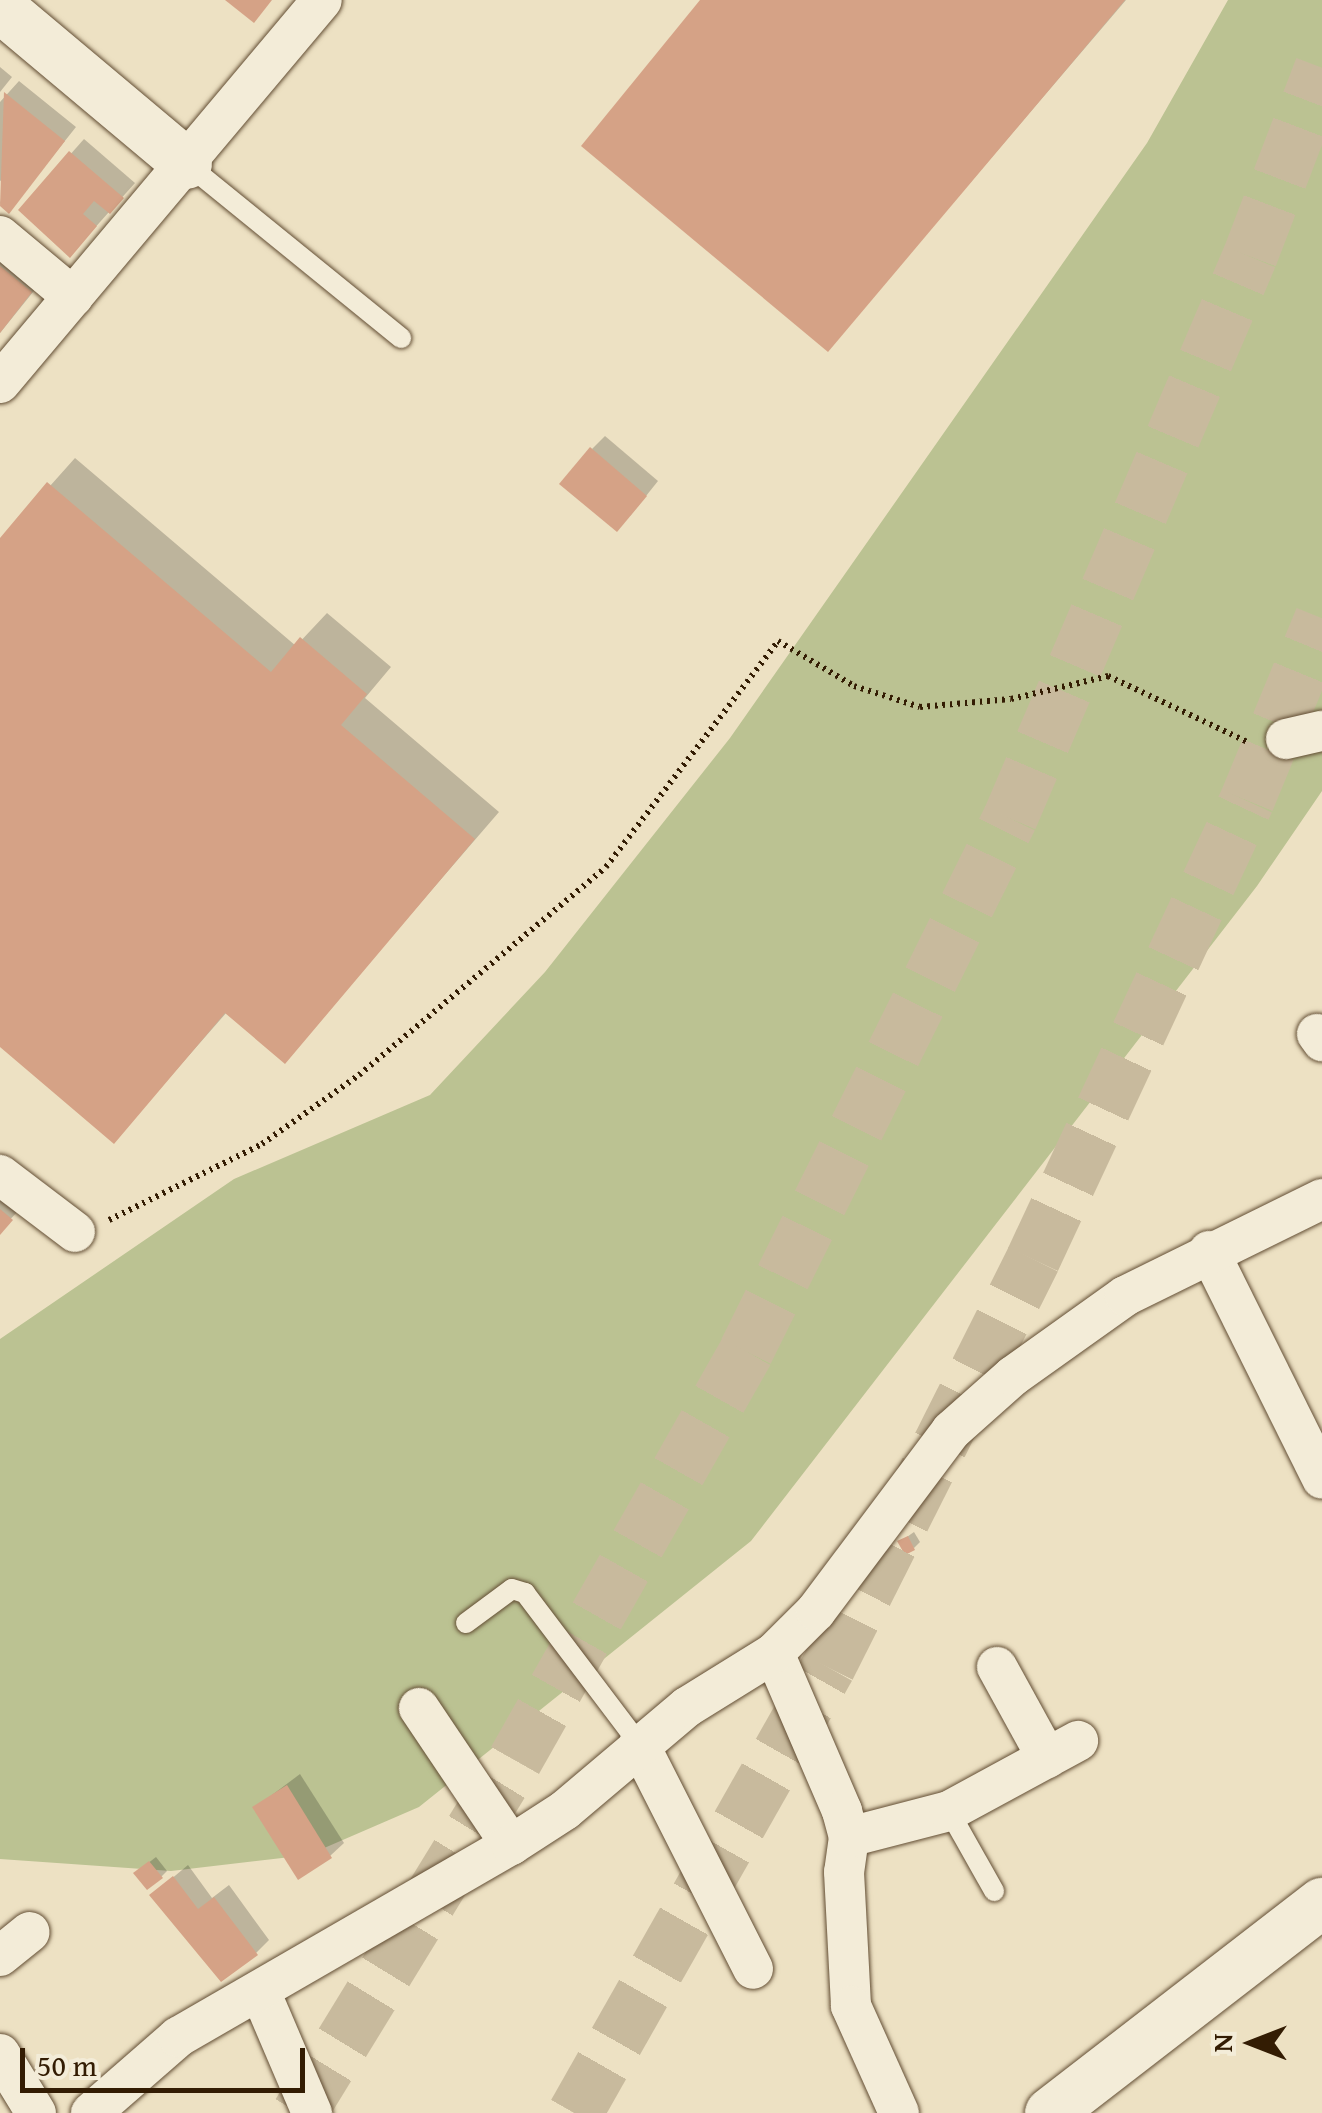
<!DOCTYPE html>
<html>
<head>
<meta charset="utf-8">
<style>
	body { margin:0 }
	#map { position:relative; width:1322px; height:2113px; overflow:hidden; background:#ede1c3; font-family:"Gentium Book Plus",serif }
	div>[style] { position:absolute }
	.green>* { inset:0; background:#bbc292 }
	.shadow>* { inset:0; background:#0003 }
	.building>* { inset:0; background:#d5a286 }
	.motorway-tunnel>* { height:55px; margin-top:-27.5px; transform-origin:0; background:repeating-linear-gradient(90deg,#c8ba9d 0 55px,transparent 0 83px) }
	.path>* { height:6px; margin-top:-3px; transform-origin:0; background:repeating-linear-gradient(90deg,#331c03 0 2.5px,transparent 0 7.5px) }
	.roads { filter:drop-shadow(0 0 2px #624d33) drop-shadow(0 0 2px #624d33) }
	.service>* { height:20px; margin:-10px; padding:0 10px; transform-origin:10px; border-radius:10px; background:#f3ecd8 }
	.minor>* { height:40px; margin:-20px; padding:0 20px; transform-origin:20px; border-radius:20px; background:#f3ecd8 }
	.tertiary>* { height:50px; margin:-25px; padding:0 25px; transform-origin:25px; border-radius:25px; background:#f3ecd8 }
	span { translate:-50% -50%; white-space:nowrap; text-align:center; line-height:1.15; -webkit-text-stroke:8px #f3ecd8; paint-order:stroke }
	.north { position:absolute; left:1202px; top:1993px; width:100px; height:100px; -webkit-text-stroke:8px #f3ecd8; paint-order:stroke; rotate:270deg; font-size:28px; font-weight:700; line-height:40px; text-align:center; color:#331c03 }
	.north::after { content:''; display:block; margin:auto; width:35px; height:45px; background:#331c03; clip-path:polygon(50% 0,100% 100%,50% 72%,0 100%) }
	.scale { position:absolute; left:20px; top:2048px; width:285px; height:45px; box-sizing:border-box; border:5px solid #331c03; border-top:0; padding-left:12px; font-size:30px; line-height:35px; white-space:nowrap; color:#331c03; -webkit-text-stroke:8px #f3ecd8; paint-order:stroke }
</style>
</head>
<body>
<div id="map">
	<div class="green">
		<i style="clip-path:polygon(1228px 0,1322px 0,1322px 791px,1257px 886px,751px 1541px,419px 1807px,308px 1855px,171px 1871px,0 1859px,0 1339px,234px 1179px,430px 1095px,545px 972px,730px 738px,1147px 143px)"></i>
	</div>
	<div class="shadow">
		<i style="clip-path:polygon(703px 0,1126px 0,828px 349px)"></i>
		<i style="clip-path:polygon(0 67px,12px 77px,0 92px)"></i>
		<i style="clip-path:polygon(19px 81px,76px 127px,9px 211px,0 203px,11px 175px,0 181px,0 102px)"></i>
		<i style="clip-path:polygon(84px 139px,135px 183px,83px 241px,22px 209px)"></i>
		<i style="clip-path:polygon(0 231px,50px 271px,0 333px)"></i>
		<i style="clip-path:polygon(605px 436px,658px 481px,630px 516px,592px 449px)"></i>
		<i style="clip-path:polygon(75px 458px,296px 646px,327px 613px,391px 667px,365px 698px,499px 812px,284px 1061px,227px 1012px,114px 1141px,0 1044px,0 542px)"></i>
		<i style="clip-path:polygon(0 1186px,24px 1205px,0 1230px)"></i>
		<i style="clip-path:polygon(914px 1532px,920px 1542px,914px 1548px,901px 1541px)"></i>
		<i style="clip-path:polygon(300px 1774px,344px 1843px,330px 1856px,256px 1807px)"></i>
		<i style="clip-path:polygon(156px 1857px,167px 1871px,161px 1877px,143px 1867px)"></i>
		<i style="clip-path:polygon(188px 1865px,212px 1898px,229px 1885px,269px 1940px,256px 1953px,152px 1895px)"></i>
	</div>
	<div class="building">
		<i style="clip-path:polygon(225px 0,272px 0,254px 23px)"></i>
		<i style="clip-path:polygon(700px 0,1125px 0,828px 352px,581px 146px)"></i>
		<i style="clip-path:polygon(4px 92px,65px 141px,9px 214px,0 206px)"></i>
		<i style="clip-path:polygon(69px 151px,124px 198px,110px 214px,94px 201px,83px 214px,97px 226px,70px 258px,18px 210px)"></i>
		<i style="clip-path:polygon(0 266px,32px 292px,0 333px)"></i>
		<i style="clip-path:polygon(590px 447px,647px 496px,617px 532px,559px 484px)"></i>
		<i style="clip-path:polygon(47px 482px,271px 672px,300px 637px,367px 694px,341px 725px,475px 839px,285px 1064px,225px 1013px,114px 1144px,0 1047px,0 538px)"></i>
		<i style="clip-path:polygon(0 1209px,13px 1220px,0 1235px)"></i>
		<i style="clip-path:polygon(908px 1536px,915px 1550px,905px 1555px,897px 1541px)"></i>
		<i style="clip-path:polygon(287px 1785px,332px 1858px,298px 1880px,252px 1807px)"></i>
		<i style="clip-path:polygon(149px 1861px,163px 1878px,147px 1890px,133px 1873px)"></i>
		<i style="clip-path:polygon(173px 1876px,198px 1909px,214px 1897px,258px 1955px,221px 1982px,149px 1895px)"></i>
	</div>
	<div class="motorway-tunnel">
		<i style="left:299px;top:2113px;width:414px;rotate:-58.5deg"></i>
		<i style="left:515px;top:1760px;width:470px;rotate:-60.5deg"></i>
		<i style="left:746px;top:1351px;width:595px;rotate:-63.65deg"></i>
		<i style="left:1010px;top:818px;width:611px;rotate:-66.88deg"></i>
		<i style="left:1250px;top:256px;width:202px;rotate:-69.1deg"></i>
		<i style="left:575px;top:2113px;width:513px;rotate:-60.44deg"></i>
		<i style="left:828px;top:1667px;width:457px;rotate:-63.3deg"></i>
		<i style="left:1033px;top:1259px;width:506px;rotate:-65deg"></i>
		<i style="left:1247px;top:800px;width:197px;rotate:-67.6deg"></i>
	</div>
	<div class="path">
		<i style="left:109px;top:1220px;width:171px;rotate:-26.4deg"></i>
		<i style="left:262px;top:1144px;width:119px;rotate:-35.4deg"></i>
		<i style="left:359px;top:1075px;width:323px;rotate:-40.1deg"></i>
		<i style="left:606px;top:867px;width:284px;rotate:-52.7deg"></i>
		<i style="left:778px;top:641px;width:88px;rotate:30.6deg"></i>
		<i style="left:854px;top:686px;width:69px;rotate:17.7deg"></i>
		<i style="left:920px;top:707px;width:91px;rotate:-5deg"></i>
		<i style="left:1011px;top:699px;width:100px;rotate:-13.3deg"></i>
		<i style="left:1108px;top:676px;width:157px;rotate:25.3deg"></i>
	</div>
	<div class="roads">
		<div class="service">
			<i style="left:187px;top:164px;width:276px;rotate:39.1deg"></i>
			<i style="left:466px;top:1623px;width:57px;rotate:-36.5deg"></i>
			<i style="left:512px;top:1589px;width:14px;rotate:17deg"></i>
			<i style="left:525px;top:1593px;width:189px;rotate:52.9deg"></i>
			<i style="left:949px;top:1811px;width:92px;rotate:60.6deg"></i>
		</div>
		<div class="minor">
			<i style="left:0;top:236px;width:95px;rotate:39.9deg"></i>
			<i style="left:0;top:383px;width:500px;rotate:-49.95deg"></i>
			<i style="left:1286px;top:739px;width:37px;rotate:-13deg"></i>
			<i style="left:1317px;top:1034px;width:9px;rotate:54deg"></i>
			<i style="left:0;top:1175px;width:94px;rotate:37.2deg"></i>
			<i style="left:1209px;top:1251px;width:254px;rotate:63.6deg"></i>
			<i style="left:774px;top:1653px;width:172px;rotate:66.7deg"></i>
			<i style="left:842px;top:1811px;width:27px;rotate:75deg"></i>
			<i style="left:849px;top:1837px;width:35px;rotate:98deg"></i>
			<i style="left:844px;top:1872px;width:134px;rotate:87deg"></i>
			<i style="left:851px;top:2006px;width:117px;rotate:65.8deg"></i>
			<i style="left:997px;top:1667px;width:104px;rotate:61.2deg"></i>
			<i style="left:419px;top:1708px;width:165px;rotate:56.1deg"></i>
			<i style="left:639px;top:1744px;width:252px;rotate:63.1deg"></i>
			<i style="left:849px;top:1837px;width:103px;rotate:-14.6deg"></i>
			<i style="left:949px;top:1811px;width:147px;rotate:-28.5deg"></i>
			<i style="left:0;top:1956px;width:38px;rotate:-39deg"></i>
			<i style="left:260px;top:1991px;width:133px;rotate:66.9deg"></i>
			<i style="left:0;top:2054px;width:69px;rotate:58.6deg"></i>
			<i style="left:91px;top:2113px;width:116px;rotate:-41.1deg"></i>
			<i style="left:178px;top:2037px;width:384px;rotate:-30deg"></i>
			<i style="left:511px;top:1845px;width:64px;rotate:-32.9deg"></i>
			<i style="left:565px;top:1810px;width:160px;rotate:-40.2deg"></i>
			<i style="left:687px;top:1707px;width:102px;rotate:-31.8deg"></i>
			<i style="left:774px;top:1653px;width:59px;rotate:-45deg"></i>
			<i style="left:816px;top:1611px;width:225px;rotate:-53.1deg"></i>
			<i style="left:951px;top:1431px;width:83px;rotate:-41.6deg"></i>
			<i style="left:1013px;top:1376px;width:138px;rotate:-35.5deg"></i>
			<i style="left:1125px;top:1296px;width:220px;rotate:-26.2deg"></i>
		</div>
		<div class="tertiary">
			<i style="left:0;top:7px;width:244px;rotate:40deg"></i>
			<i style="left:1050px;top:2113px;width:344px;rotate:-37.7deg"></i>
		</div>
	</div>
	<div class="north">N</div>
	<div class="scale">50 m</div>
</div>
</body>
</html>
